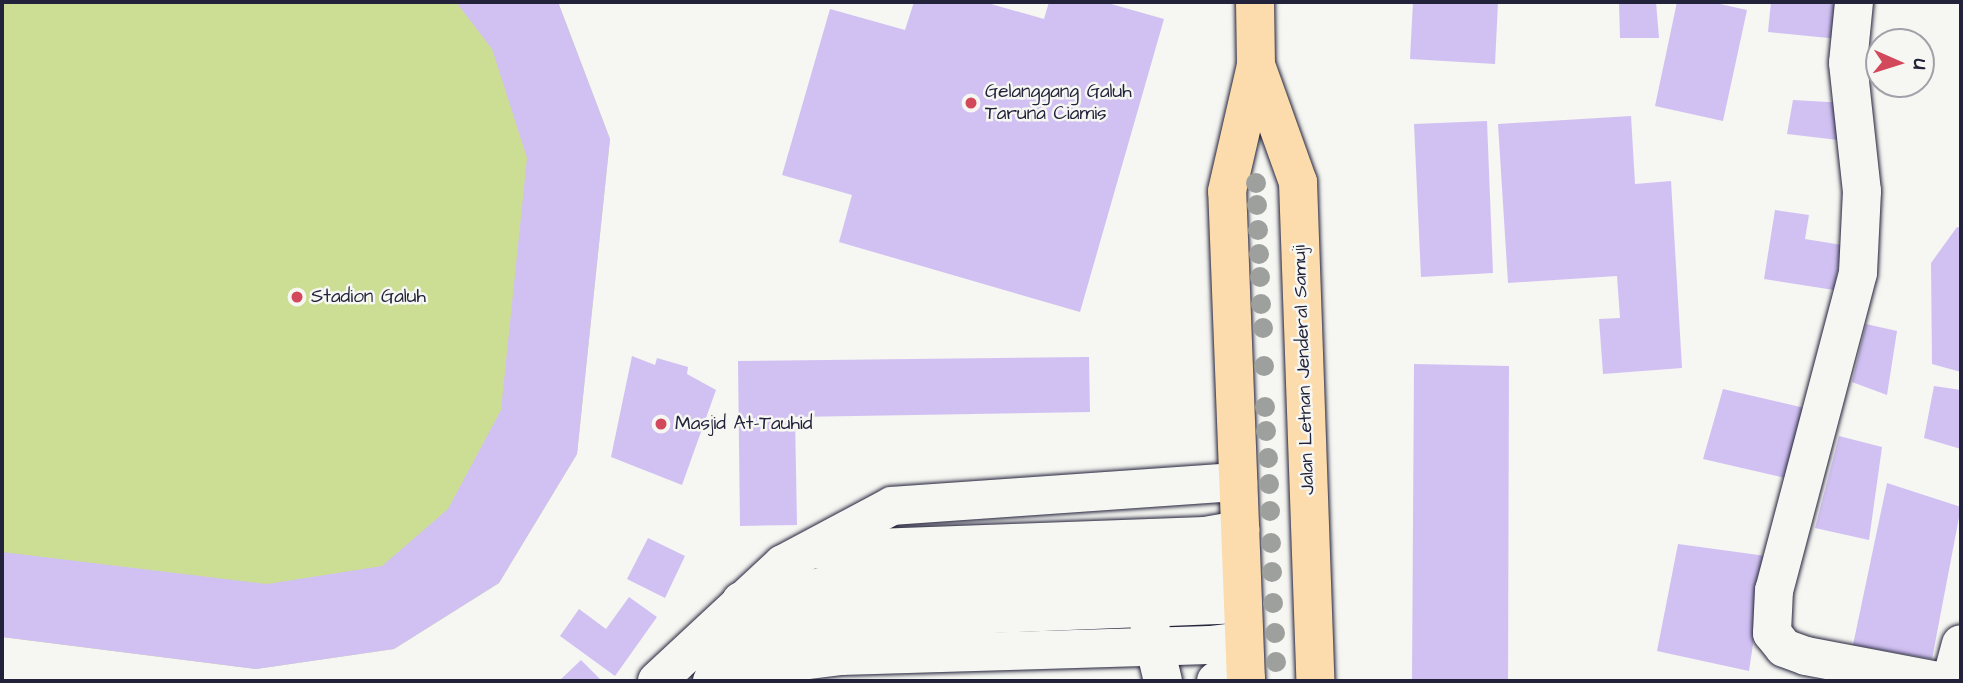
<!DOCTYPE html>
<html>
<head>
<meta charset="utf-8">
<style>
	body { margin:0 }
	#map { position:relative; width:1963px; height:683px; overflow:hidden; background:#f6f6f2; font-family:"Architects Daughter",sans-serif }
	div>[style] { position:absolute }
	.green>* { inset:0; background:#ccde93 }
	.building>* { inset:0; background:#d1c1f2 }
	.roads { filter:drop-shadow(0 0 2px #22223b) drop-shadow(0 0 2px #22223b) }
	.minor>* { height:38px; margin:-19px; padding:0 19px; transform-origin:19px; border-radius:19px; background:#f6f6f2 }
	.major>* { height:38px; margin:-19px; padding:0 19px; transform-origin:19px; border-radius:19px; background:#fcdcac }
	.trees>* { width:20px; height:20px; margin:-10px; border-radius:50%; background:#9da09c }
	.dots>* { width:19px; height:19px; translate:-50% -50%; box-sizing:border-box; border:4px solid #f6f6f2; border-radius:50% }
	span { translate:-50% -50%; white-space:nowrap; text-align:center; line-height:1.15; -webkit-text-stroke:5px #f6f6f2; paint-order:stroke }
	.poi-label { font-size:19px; color:#22223b }
	.left { translate:0 -50%; text-align:left }
	.street-label { font-size:19px; color:#22223b }
	.frame { position:absolute; inset:0; border:4px solid #22223b; pointer-events:none }
	.north { position:absolute; left:1865px; top:28px; width:70px; height:70px; box-sizing:border-box; background:#f6f6f2; border:2px solid #a1a1a9; border-radius:50%; rotate:93deg; font-size:19px; font-weight:700; line-height:28px; text-align:center; color:#22223b }
	.north::after { content:''; display:block; margin:auto; width:24px; height:32px; background:#d1495b; clip-path:polygon(50% 0,100% 100%,50% 72%,0 100%) }
</style>
</head>
<body>
<div id="map">
	<div class="green">
		<i style="clip-path:polygon(2px 2px,558px 2px,610px 139px,577px 454px,499px 583px,394px 649px,256px 669px,2px 637px)"></i>
	</div>
	<div class="building">
		<i style="clip-path:polygon(456px 2px,558px 2px,610px 139px,577px 454px,499px 583px,394px 649px,256px 669px,2px 637px,2px 552px,267px 584px,382px 566px,448px 509px,501px 410px,527px 158px,492px 49px)"></i>
		<i style="clip-path:polygon(914px 2px,984px 2px,1044px 19px,1049px 2px,1104px 2px,1164px 19px,1080px 312px,839px 242px,852px 195px,782px 175px,830px 9px,905px 30px)"></i>
		<i style="clip-path:polygon(1413px 2px,1498px 2px,1495px 64px,1410px 59px)"></i>
		<i style="clip-path:polygon(1619px 2px,1656px 2px,1659px 38px,1620px 38px)"></i>
		<i style="clip-path:polygon(1677px 2px,1711px 2px,1747px 10px,1723px 121px,1655px 106px)"></i>
		<i style="clip-path:polygon(1771px 2px,1842px 2px,1839px 39px,1768px 32px)"></i>
		<i style="clip-path:polygon(1793px 100px,1846px 103px,1847px 141px,1787px 134px)"></i>
		<i style="clip-path:polygon(1631px 116px,1635px 184px,1671px 181px,1682px 368px,1603px 374px,1599px 319px,1620px 318px,1617px 276px,1508px 283px,1498px 124px)"></i>
		<i style="clip-path:polygon(1487px 121px,1493px 273px,1421px 277px,1414px 124px)"></i>
		<i style="clip-path:polygon(1775px 210px,1809px 215px,1805px 239px,1842px 245px,1834px 290px,1764px 279px)"></i>
		<i style="clip-path:polygon(1957px 227px,1961px 228px,1961px 372px,1932px 364px,1931px 263px)"></i>
		<i style="clip-path:polygon(1866px 324px,1897px 331px,1887px 395px,1852px 382px)"></i>
		<i style="clip-path:polygon(632px 356px,655px 365px,657px 358px,688px 367px,687px 374px,716px 390px,682px 485px,611px 457px)"></i>
		<i style="clip-path:polygon(1089px 357px,1090px 412px,795px 417px,797px 525px,740px 526px,738px 361px)"></i>
		<i style="clip-path:polygon(1414px 364px,1509px 366px,1508px 681px,1412px 681px)"></i>
		<i style="clip-path:polygon(1934px 386px,1961px 390px,1961px 449px,1924px 438px)"></i>
		<i style="clip-path:polygon(1723px 389px,1809px 409px,1794px 480px,1703px 459px)"></i>
		<i style="clip-path:polygon(1839px 436px,1882px 447px,1869px 540px,1815px 528px)"></i>
		<i style="clip-path:polygon(1887px 483px,1961px 507px,1932px 659px,1853px 645px)"></i>
		<i style="clip-path:polygon(648px 538px,685px 556px,665px 598px,627px 579px)"></i>
		<i style="clip-path:polygon(1678px 544px,1766px 556px,1749px 671px,1657px 651px)"></i>
		<i style="clip-path:polygon(629px 597px,657px 617px,615px 676px,560px 636px,579px 609px,606px 629px)"></i>
		<i style="clip-path:polygon(581px 660px,602px 681px,559px 681px)"></i>
	</div>
	<div class="roads">
		<div class="minor">
			<i style="left:1854px;top:2px;width:61px;rotate:95.6deg"></i>
			<i style="left:1848px;top:63px;width:129px;rotate:83.8deg"></i>
			<i style="left:1862px;top:191px;width:82px;rotate:92.8deg"></i>
			<i style="left:1858px;top:273px;width:328px;rotate:104.8deg"></i>
			<i style="left:1774px;top:590px;width:43px;rotate:92.7deg"></i>
			<i style="left:1772px;top:633px;width:19px;rotate:51deg"></i>
			<i style="left:1784px;top:648px;width:23px;rotate:20deg"></i>
			<i style="left:1806px;top:656px;width:134px;rotate:10.7deg"></i>
			<i style="left:820px;top:550px;width:385px;rotate:-2.1deg"></i>
			<i style="left:1205px;top:536px;width:36px;rotate:-10deg"></i>
			<i style="left:741px;top:601px;width:105px;rotate:-9.9deg"></i>
			<i style="left:844px;top:583px;width:397px;rotate:-2deg"></i>
			<i style="left:1149px;top:622px;width:61px;rotate:76.7deg"></i>
			<i style="left:690px;top:653px;width:93px;rotate:-14.9deg"></i>
			<i style="left:780px;top:629px;width:64px;rotate:-8.1deg"></i>
			<i style="left:843px;top:620px;width:400px;rotate:-2.3deg"></i>
			<i style="left:657px;top:681px;width:172px;rotate:-42.9deg"></i>
			<i style="left:783px;top:564px;width:123px;rotate:-28deg"></i>
			<i style="left:892px;top:506px;width:347px;rotate:-4deg"></i>
			<i style="left:712px;top:681px;width:68px;rotate:-14.4deg"></i>
			<i style="left:778px;top:664px;width:64px;rotate:-7.2deg"></i>
			<i style="left:841px;top:656px;width:369px;rotate:-1.7deg"></i>
			<i style="left:1210px;top:645px;width:34px;rotate:-7deg"></i>
			<i style="left:1216px;top:681px;width:30px;rotate:-6deg"></i>
			<i style="left:1951px;top:681px;width:38px;rotate:-75deg"></i>
		</div>
		<div class="major">
			<i style="left:1256px;top:65px;width:124px;rotate:70.3deg"></i>
			<i style="left:1298px;top:182px;width:499px;rotate:88deg"></i>
			<i style="left:1246px;top:681px;width:490px;rotate:-92.2deg"></i>
			<i style="left:1227px;top:191px;width:129px;rotate:-77deg"></i>
			<i style="left:1256px;top:65px;width:63px;rotate:-90.9deg"></i>
		</div>
	</div>
	<div class="trees">
		<i style="left:1256px;top:183px"></i>
		<i style="left:1257px;top:205px"></i>
		<i style="left:1258px;top:230px"></i>
		<i style="left:1259px;top:254px"></i>
		<i style="left:1260px;top:277px"></i>
		<i style="left:1261px;top:304px"></i>
		<i style="left:1263px;top:328px"></i>
		<i style="left:1264px;top:366px"></i>
		<i style="left:1265px;top:407px"></i>
		<i style="left:1266px;top:431px"></i>
		<i style="left:1268px;top:458px"></i>
		<i style="left:1269px;top:484px"></i>
		<i style="left:1270px;top:511px"></i>
		<i style="left:1271px;top:543px"></i>
		<i style="left:1272px;top:572px"></i>
		<i style="left:1273px;top:603px"></i>
		<i style="left:1275px;top:633px"></i>
		<i style="left:1276px;top:662px"></i>
	</div>
	<div class="dots">
		<i style="left:971px;top:103px;background:#d1495b"></i>
		<i style="left:297px;top:297px;background:#d1495b"></i>
		<i style="left:661px;top:424px;background:#d1495b"></i>
	</div>
	<div class="poi-label">
		<span class="left" style="left:985px;top:103px">Gelanggang Galuh<br>Taruna Ciamis</span>
		<span class="left" style="left:311px;top:297px">Stadion Galuh</span>
		<span class="left" style="left:675px;top:424px">Masjid At-Tauhid</span>
	</div>
	<div class="street-label">
		<span style="left:1304px;top:370px;rotate:-92deg">Jalan Letnan Jenderal Samuji</span>
	</div>
	<div class="frame"></div>
	<div class="north">U</div>
</div>
</body>
</html>
